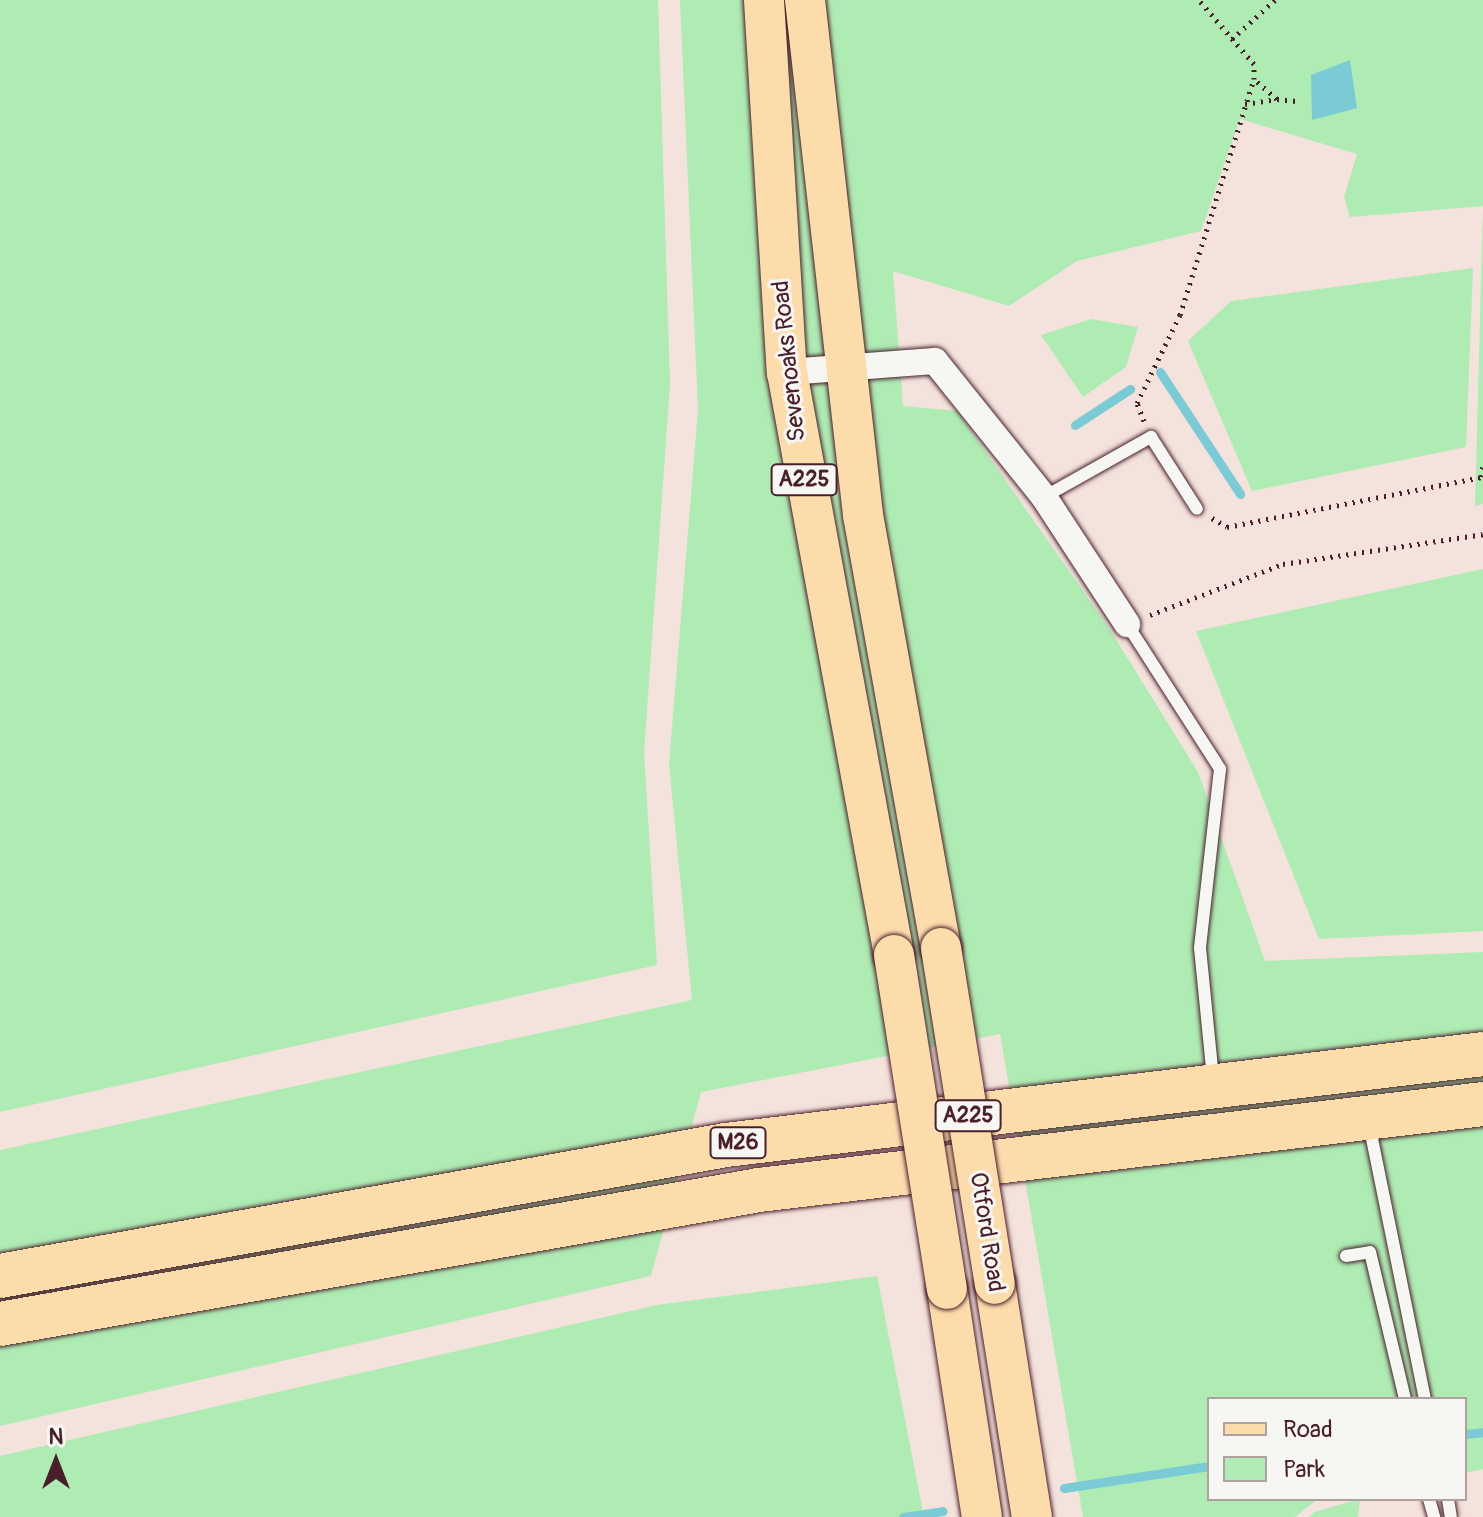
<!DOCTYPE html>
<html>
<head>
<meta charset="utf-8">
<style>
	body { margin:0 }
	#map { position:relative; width:1483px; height:1517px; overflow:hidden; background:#f4e2dc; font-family:Pangolin,sans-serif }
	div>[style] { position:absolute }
	.green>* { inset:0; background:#aeecb4 }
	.water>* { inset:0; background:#7acbd5 }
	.stream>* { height:9px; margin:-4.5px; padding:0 4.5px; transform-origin:4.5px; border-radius:4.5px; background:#7acbd5 }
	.path>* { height:5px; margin-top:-2.5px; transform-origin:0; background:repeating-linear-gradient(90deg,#4a1f2b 0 2px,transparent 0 8px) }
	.roads { filter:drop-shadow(0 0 2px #4a1f2b) drop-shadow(0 0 2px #4a1f2b) }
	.service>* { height:12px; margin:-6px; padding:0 6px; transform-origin:6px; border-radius:6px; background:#f6f6f2 }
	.minor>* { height:26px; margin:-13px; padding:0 13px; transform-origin:13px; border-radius:13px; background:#f6f6f2 }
	.primary>* { height:40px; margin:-20px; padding:0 20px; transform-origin:20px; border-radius:20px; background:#fddcac }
	.motorway>* { height:44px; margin:-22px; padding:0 22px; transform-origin:22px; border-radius:22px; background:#fddcac }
	.bridges { filter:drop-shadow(0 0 2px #4a1f2b) drop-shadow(0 0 2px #4a1f2b) }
	.primary-bridge>* { height:40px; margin:-20px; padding:0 20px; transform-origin:20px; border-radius:20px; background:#fddcac }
	span { translate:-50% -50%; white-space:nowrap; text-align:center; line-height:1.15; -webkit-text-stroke:6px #f6f6f2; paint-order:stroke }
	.shield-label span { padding:2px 6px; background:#f6f6f2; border:2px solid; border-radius:6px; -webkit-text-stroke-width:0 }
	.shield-label { font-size:22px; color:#4a1f2b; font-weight:700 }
	.street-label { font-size:24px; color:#4a1f2b }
	.legend { position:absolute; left:1207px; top:1397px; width:260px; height:104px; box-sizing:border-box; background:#f6f6f2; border:2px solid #b1a0a2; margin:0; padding:10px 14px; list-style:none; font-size:24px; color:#4a1f2b }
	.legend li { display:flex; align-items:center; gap:16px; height:40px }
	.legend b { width:40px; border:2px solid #b1a0a2 }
	.north { position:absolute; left:16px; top:1421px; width:80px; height:80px; -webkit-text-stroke:6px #f6f6f2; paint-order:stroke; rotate:0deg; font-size:22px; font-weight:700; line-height:32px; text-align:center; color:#4a1f2b }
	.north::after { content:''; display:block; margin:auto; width:28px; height:36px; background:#4a1f2b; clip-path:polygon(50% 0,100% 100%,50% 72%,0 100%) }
</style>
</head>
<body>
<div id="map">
	<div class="green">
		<i style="clip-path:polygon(0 0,658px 0,670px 384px,644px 753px,657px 965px,0 1112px)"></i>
		<i style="clip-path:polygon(680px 0,1483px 0,1483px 206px,1350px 217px,1344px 197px,1357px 154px,1240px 119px,1201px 231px,1077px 261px,1009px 306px,893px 271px,903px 406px,957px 411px,1107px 625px,1198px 772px,1265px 961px,1483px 952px,1483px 1469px,1465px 1473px,1465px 1399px,1209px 1399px,1209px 1499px,1318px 1499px,1295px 1517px,1083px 1517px,1000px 1034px,701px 1092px,651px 1276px,0 1426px,0 1150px,692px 1000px,669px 764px,698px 410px)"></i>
		<i style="clip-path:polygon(1483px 208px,1483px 504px,1475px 506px)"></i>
		<i style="clip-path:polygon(1473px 268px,1466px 447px,1252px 491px,1188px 341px,1231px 301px)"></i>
		<i style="clip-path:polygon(1091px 319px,1138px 327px,1126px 367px,1083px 397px,1041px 335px)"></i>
		<i style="clip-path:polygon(1483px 569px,1483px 931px,1319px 939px,1196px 631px)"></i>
		<i style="clip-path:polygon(877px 1276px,924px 1517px,0 1517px,0 1456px,657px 1305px)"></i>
		<i style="clip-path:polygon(1360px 1499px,1358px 1517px,1309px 1517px,1314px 1512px)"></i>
	</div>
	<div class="water">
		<i style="clip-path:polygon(1350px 60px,1357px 108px,1312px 120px,1311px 75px)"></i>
	</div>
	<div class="stream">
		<i style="left:1160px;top:372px;width:146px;rotate:56.7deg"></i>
		<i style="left:1075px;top:425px;width:66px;rotate:-33.2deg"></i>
		<i style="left:1465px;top:1434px;width:18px;rotate:-6deg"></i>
		<i style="left:1064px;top:1488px;width:147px;rotate:-8.6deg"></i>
		<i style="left:903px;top:1517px;width:40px;rotate:-8.5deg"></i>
	</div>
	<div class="path">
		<i style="left:1232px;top:39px;width:58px;rotate:-42.2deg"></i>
		<i style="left:1277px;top:99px;width:19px;rotate:6deg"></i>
		<i style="left:1245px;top:104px;width:32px;rotate:-9deg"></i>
		<i style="left:1277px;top:99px;width:30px;rotate:-139deg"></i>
		<i style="left:1144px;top:421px;width:19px;rotate:-111deg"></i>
		<i style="left:1137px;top:403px;width:98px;rotate:-64deg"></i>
		<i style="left:1180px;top:315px;width:247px;rotate:-72.6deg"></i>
		<i style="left:1254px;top:79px;width:15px;rotate:-90deg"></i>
		<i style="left:1254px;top:64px;width:84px;rotate:-130.7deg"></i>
		<i style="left:1212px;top:518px;width:17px;rotate:31deg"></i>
		<i style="left:1227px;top:527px;width:260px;rotate:-11.1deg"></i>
		<i style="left:1482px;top:477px;width:16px;rotate:-86deg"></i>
		<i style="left:1150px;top:615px;width:142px;rotate:-21deg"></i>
		<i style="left:1283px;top:564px;width:202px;rotate:-8.5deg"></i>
	</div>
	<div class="roads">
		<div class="service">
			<i style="left:1044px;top:497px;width:123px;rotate:-29.3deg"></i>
			<i style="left:1151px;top:437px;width:85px;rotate:57.4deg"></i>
			<i style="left:1127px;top:624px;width:172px;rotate:57.3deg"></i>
			<i style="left:1220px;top:769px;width:180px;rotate:96.4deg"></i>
			<i style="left:1200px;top:948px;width:132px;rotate:84.3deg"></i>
			<i style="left:1369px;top:1124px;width:281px;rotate:78.5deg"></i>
			<i style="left:1346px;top:1256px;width:24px;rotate:-9deg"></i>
			<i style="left:1370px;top:1252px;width:151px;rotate:76.6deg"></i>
			<i style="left:1429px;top:1499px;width:19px;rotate:74deg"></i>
			<i style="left:1448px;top:1499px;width:18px;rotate:81deg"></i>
		</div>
		<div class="minor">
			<i style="left:787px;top:372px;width:148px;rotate:-4.3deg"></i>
			<i style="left:935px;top:361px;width:174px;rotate:51.3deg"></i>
			<i style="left:1044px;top:497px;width:152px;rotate:56.8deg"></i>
		</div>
		<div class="primary">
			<i style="left:764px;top:0;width:373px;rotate:86.5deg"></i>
			<i style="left:787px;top:372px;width:593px;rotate:79.6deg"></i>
			<i style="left:805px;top:0;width:518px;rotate:83.57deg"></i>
			<i style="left:863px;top:515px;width:440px;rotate:79.8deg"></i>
			<i style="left:995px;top:1284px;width:236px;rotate:81deg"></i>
			<i style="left:947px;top:1289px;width:231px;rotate:81.3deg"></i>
		</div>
		<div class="motorway">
			<i style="left:0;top:1276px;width:738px;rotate:-10.23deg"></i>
			<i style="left:726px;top:1145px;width:762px;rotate:-6.85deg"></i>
			<i style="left:0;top:1324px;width:771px;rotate:-10.01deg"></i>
			<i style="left:759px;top:1190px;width:729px;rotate:-6.77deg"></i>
		</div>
	</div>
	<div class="bridges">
		<div class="primary-bridge">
			<i style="left:941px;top:948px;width:340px;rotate:80.9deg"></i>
			<i style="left:894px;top:955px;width:338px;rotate:81deg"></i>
		</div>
	</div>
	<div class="shield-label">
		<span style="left:804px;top:480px">A225</span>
		<span style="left:968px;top:1116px">A225</span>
		<span style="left:738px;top:1143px">M26</span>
	</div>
	<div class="street-label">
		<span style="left:789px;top:361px;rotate:-96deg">Sevenoaks Road</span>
		<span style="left:987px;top:1232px;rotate:81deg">Otford Road</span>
	</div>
	<ul class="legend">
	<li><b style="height:10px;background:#fddcac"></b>Road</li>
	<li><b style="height:22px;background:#aeecb4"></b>Park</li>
	</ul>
	<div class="north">N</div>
</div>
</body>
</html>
